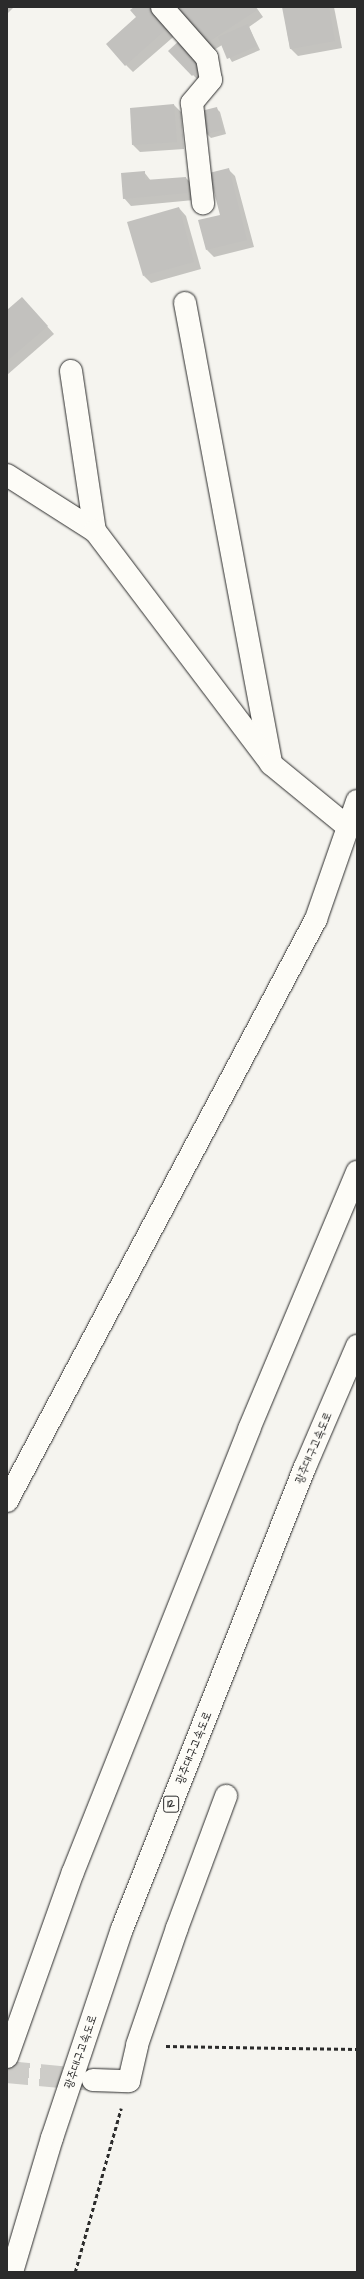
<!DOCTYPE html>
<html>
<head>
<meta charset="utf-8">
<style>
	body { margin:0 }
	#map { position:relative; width:364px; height:2279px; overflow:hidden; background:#f5f4ef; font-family:"Architects Daughter","Poor Story",sans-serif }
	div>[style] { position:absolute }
	.shadow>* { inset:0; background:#0003 }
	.building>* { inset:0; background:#c2c1be }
	.minor-tunnel>* { height:22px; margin-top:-11px; transform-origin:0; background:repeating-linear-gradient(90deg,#cdccc8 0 22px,transparent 0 33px) }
	.path>* { height:2.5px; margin-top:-1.25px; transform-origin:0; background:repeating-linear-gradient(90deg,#2b2b2b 0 4px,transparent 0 7px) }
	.roads { filter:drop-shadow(0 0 1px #2b2b2b) drop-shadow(0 0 1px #2b2b2b) }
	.minor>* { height:22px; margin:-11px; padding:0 11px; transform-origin:11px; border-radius:11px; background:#fdfcf7 }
	.tertiary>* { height:22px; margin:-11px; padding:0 11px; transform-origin:11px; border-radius:11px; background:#fdfcf7 }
	.motorway>* { height:22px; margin:-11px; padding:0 11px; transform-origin:11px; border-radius:11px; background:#fdfcf7 }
	span { translate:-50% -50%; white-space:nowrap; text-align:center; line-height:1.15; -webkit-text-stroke:3.5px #fdfcf7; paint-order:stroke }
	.shield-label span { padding:1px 3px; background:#fdfcf7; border:1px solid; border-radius:3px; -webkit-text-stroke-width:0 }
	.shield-label { font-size:11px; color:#2b2b2b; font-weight:700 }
	.street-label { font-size:12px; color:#2b2b2b }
	.frame { position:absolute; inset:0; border:8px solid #2b2b2b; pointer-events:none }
</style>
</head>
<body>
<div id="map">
	<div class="shadow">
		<i style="clip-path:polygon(7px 7px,14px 7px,7px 14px)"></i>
		<i style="clip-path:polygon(136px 7px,179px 32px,133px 72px,126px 65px,137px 17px)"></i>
		<i style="clip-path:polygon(175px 7px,256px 7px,263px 17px,249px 27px,260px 50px,232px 62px,222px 45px,209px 53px)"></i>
		<i style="clip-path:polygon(283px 7px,334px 7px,342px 48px,298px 56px,290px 48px)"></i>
		<i style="clip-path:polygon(169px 51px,209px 69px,197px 79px)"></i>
		<i style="clip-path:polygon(174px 105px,181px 112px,184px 149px,140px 152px,133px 145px)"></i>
		<i style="clip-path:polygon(216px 108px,220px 112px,226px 134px,211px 138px,207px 134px)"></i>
		<i style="clip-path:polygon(228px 169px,235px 176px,254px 247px,214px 257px,207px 250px,221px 216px)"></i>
		<i style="clip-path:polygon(144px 172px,151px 181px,186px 178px,193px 185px,194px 200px,131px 206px,124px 198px)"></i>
		<i style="clip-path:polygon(179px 208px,186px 216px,201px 269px,151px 283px,144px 276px)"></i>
		<i style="clip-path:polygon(29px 306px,54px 334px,7px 375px,7px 311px)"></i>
	</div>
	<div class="building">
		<i style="clip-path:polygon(134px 7px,158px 7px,172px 24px,125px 66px,106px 44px,136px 17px,130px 10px)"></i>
		<i style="clip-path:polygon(173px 7px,255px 7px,257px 10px,201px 47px)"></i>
		<i style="clip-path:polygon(282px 7px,329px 7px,335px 41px,290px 49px)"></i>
		<i style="clip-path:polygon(248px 24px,257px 46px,227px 59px,218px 37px)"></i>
		<i style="clip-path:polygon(181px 39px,205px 64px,192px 76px,168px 51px)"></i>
		<i style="clip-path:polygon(174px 104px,177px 142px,132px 145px,130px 108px)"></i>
		<i style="clip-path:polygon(217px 107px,223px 130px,206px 134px,201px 111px)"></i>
		<i style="clip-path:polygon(229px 168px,247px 240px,206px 250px,198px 220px,220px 215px,209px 173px)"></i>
		<i style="clip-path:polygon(145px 171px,145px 180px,186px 177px,187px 193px,123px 199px,121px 173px)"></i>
		<i style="clip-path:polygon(179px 207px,194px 262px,143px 276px,127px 222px)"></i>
		<i style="clip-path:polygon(22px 297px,48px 326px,7px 361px,7px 310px)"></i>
	</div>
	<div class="minor-tunnel">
		<i style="left:7px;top:2072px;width:84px;rotate:5.4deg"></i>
	</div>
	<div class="path">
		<i style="left:166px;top:2046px;width:191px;rotate:0.9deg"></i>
		<i style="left:75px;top:2272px;width:170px;rotate:-74.3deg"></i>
	</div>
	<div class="roads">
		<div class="minor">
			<i style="left:162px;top:7px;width:68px;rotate:48.6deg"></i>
			<i style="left:207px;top:58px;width:22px;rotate:80deg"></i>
			<i style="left:211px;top:80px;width:30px;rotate:130deg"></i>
			<i style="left:192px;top:103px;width:101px;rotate:83.7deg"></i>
			<i style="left:185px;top:303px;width:464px;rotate:79.4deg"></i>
			<i style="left:71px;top:371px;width:162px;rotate:81.5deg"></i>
			<i style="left:7px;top:475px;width:104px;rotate:32.5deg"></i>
			<i style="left:95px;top:531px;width:292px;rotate:52.9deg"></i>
			<i style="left:271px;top:764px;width:99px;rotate:39.3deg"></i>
			<i style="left:93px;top:2080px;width:36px;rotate:2deg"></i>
			<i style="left:129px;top:2081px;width:37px;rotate:-77deg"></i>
			<i style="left:137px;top:2045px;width:124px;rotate:-71.1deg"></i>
			<i style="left:177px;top:1928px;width:141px;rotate:-69.6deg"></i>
		</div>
		<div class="tertiary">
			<i style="left:7px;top:1501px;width:659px;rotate:-62.03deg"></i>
			<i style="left:316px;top:919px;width:125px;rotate:-70.8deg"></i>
		</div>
		<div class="motorway">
			<i style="left:7px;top:2057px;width:196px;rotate:-70.4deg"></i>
			<i style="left:73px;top:1872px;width:477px;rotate:-68.3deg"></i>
			<i style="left:249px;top:1429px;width:279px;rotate:-67.2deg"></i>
			<i style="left:12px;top:2272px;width:140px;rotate:-73.4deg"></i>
			<i style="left:52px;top:2138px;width:220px;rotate:-71.5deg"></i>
			<i style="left:122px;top:1929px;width:497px;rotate:-68.4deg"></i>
			<i style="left:305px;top:1467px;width:132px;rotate:-66.7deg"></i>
		</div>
	</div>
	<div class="shield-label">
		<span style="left:171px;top:1804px">12</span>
	</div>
	<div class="street-label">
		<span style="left:314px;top:1448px;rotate:-67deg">광주대구고속도로</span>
		<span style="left:194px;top:1748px;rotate:-68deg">광주대구고속도로</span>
		<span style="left:81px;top:2052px;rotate:-71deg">광주대구고속도로</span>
	</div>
	<div class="frame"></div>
</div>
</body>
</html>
